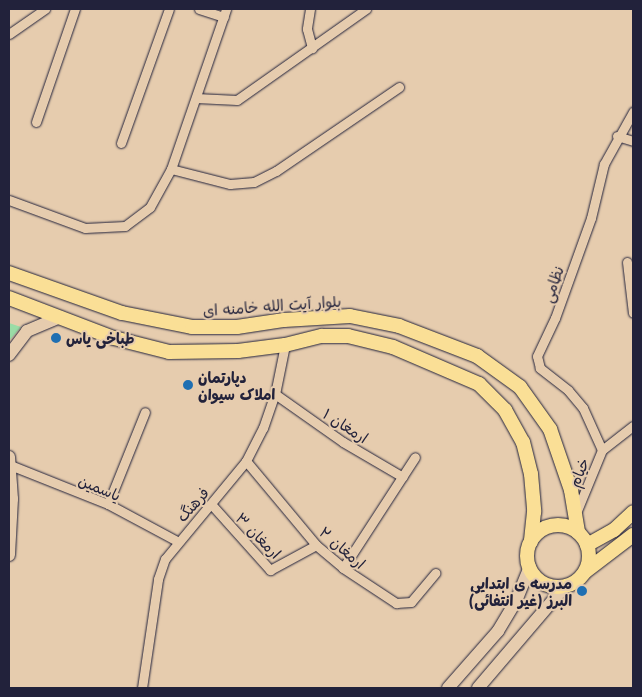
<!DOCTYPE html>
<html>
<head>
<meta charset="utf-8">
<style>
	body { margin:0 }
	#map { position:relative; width:642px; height:697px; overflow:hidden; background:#e6ccae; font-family:"Playpen Sans","Playpen Sans Arabic",sans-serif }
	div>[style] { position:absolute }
	.green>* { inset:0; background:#9adca6 }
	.roads { filter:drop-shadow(0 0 1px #22223b) drop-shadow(0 0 1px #22223b) }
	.street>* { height:9px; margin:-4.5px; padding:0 4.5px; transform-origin:4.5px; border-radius:4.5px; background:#e6ccae }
	.secondary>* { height:12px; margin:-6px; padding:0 6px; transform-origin:6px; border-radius:6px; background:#e6ccae }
	.primary>* { height:14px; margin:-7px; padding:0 7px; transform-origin:7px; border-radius:7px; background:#fadf96 }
	.primary>.ring { margin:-7px; padding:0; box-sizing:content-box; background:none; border:14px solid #fadf96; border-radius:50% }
	.dots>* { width:14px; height:14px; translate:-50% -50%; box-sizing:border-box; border:2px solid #e6ccae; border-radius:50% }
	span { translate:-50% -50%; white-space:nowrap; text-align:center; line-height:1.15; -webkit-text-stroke:4px #e6ccae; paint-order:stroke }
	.street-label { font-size:15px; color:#22223b }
	.poi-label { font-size:15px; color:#22223b; font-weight:700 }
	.left { translate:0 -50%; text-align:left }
	.right { translate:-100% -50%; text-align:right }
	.frame { position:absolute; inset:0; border:10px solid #22223b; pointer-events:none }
</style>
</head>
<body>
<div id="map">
	<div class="green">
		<i style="clip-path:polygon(9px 323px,21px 327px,9px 341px)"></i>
	</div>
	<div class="roads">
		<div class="street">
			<i style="left:199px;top:9px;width:26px;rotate:18deg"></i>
			<i style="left:310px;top:9px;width:20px;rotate:99deg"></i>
			<i style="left:307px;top:29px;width:20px;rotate:75deg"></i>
			<i style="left:9px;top:34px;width:44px;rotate:-34.8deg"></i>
			<i style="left:196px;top:98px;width:41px;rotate:2.8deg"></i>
			<i style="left:237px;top:100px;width:158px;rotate:-35.2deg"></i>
			<i style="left:36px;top:122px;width:120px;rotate:-71deg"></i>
			<i style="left:617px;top:136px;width:17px;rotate:17deg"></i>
			<i style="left:121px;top:143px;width:142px;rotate:-70.3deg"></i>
			<i style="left:171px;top:169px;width:61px;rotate:14.3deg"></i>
			<i style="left:230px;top:184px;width:24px;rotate:-5deg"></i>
			<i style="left:254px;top:182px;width:25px;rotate:-27deg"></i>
			<i style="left:276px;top:171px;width:149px;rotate:-34.3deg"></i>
			<i style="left:9px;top:200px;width:81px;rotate:20.2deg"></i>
			<i style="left:85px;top:228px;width:40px;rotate:-2.9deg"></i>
			<i style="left:125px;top:226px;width:31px;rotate:-37deg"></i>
			<i style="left:150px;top:207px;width:43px;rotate:-61.1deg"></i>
			<i style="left:171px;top:169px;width:169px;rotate:-71deg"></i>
			<i style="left:627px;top:262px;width:51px;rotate:83.3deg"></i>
			<i style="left:275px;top:394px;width:83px;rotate:35.2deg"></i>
			<i style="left:343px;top:442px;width:69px;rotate:30.3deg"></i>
			<i style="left:602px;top:450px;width:46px;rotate:-114.3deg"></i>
			<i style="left:583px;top:408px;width:23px;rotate:-130deg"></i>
			<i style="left:568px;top:390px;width:36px;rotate:-142deg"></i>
			<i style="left:540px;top:368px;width:12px;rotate:-104deg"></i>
			<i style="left:537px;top:356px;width:42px;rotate:-64.7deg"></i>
			<i style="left:555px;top:318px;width:106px;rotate:-70.2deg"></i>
			<i style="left:591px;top:218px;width:56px;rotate:-76.5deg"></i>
			<i style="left:604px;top:164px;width:60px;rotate:-60.9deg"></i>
			<i style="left:246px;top:461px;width:109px;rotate:50.2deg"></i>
			<i style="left:316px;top:545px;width:35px;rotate:40deg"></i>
			<i style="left:343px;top:568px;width:64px;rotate:33.4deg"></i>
			<i style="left:396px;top:603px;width:15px;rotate:-4deg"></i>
			<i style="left:411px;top:602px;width:38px;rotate:-50deg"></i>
			<i style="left:10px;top:465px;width:105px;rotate:21.7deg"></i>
			<i style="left:108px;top:504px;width:78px;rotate:28.2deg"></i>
			<i style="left:108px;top:504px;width:99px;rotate:-68.1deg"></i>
			<i style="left:211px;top:504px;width:89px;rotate:48.2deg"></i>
			<i style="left:270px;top:570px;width:52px;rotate:-28.5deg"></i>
			<i style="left:576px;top:513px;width:68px;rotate:-67.6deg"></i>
			<i style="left:602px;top:450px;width:39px;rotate:-38deg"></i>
			<i style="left:343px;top:568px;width:132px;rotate:-57deg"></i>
			<i style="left:142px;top:688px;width:110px;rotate:-81.6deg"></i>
			<i style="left:158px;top:579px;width:21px;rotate:-71deg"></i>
			<i style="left:165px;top:559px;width:127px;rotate:-50.4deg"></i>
			<i style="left:246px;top:461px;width:37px;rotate:-63deg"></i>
			<i style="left:263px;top:428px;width:36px;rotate:-71deg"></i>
			<i style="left:275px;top:394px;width:50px;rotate:-78.5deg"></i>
		</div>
		<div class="secondary">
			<i style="left:9px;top:355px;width:30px;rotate:-53deg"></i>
			<i style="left:27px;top:331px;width:36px;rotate:-23deg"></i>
			<i style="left:9px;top:457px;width:42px;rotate:85.9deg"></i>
			<i style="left:12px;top:499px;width:56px;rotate:93.1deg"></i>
			<i style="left:448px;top:688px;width:76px;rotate:-48.7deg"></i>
			<i style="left:498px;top:631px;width:35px;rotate:-59deg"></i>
			<i style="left:516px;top:601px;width:37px;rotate:-68deg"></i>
			<i style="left:478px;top:688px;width:134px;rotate:-49.5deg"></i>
		</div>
		<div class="primary">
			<i style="left:9px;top:273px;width:120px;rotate:19.5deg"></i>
			<i style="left:122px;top:313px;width:71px;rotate:11.3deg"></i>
			<i style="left:192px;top:327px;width:45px"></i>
			<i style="left:237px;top:327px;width:48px;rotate:-8.5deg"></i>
			<i style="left:284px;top:320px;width:66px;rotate:-3.5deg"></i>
			<i style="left:350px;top:316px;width:50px;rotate:11.5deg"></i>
			<i style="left:399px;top:326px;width:84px;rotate:21deg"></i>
			<i style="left:477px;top:356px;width:53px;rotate:35.8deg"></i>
			<i style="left:520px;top:387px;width:52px;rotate:54.5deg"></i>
			<i style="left:550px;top:429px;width:65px;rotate:71deg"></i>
			<i style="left:571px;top:490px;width:43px;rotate:80.5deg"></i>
			<i style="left:9px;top:298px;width:112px;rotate:20.9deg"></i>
			<i style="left:114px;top:338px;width:57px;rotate:14.3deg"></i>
			<i style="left:169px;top:352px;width:69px;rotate:-0.8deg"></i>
			<i style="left:238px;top:351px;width:47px;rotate:-7.3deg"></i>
			<i style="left:285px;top:345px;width:38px;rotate:-14deg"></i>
			<i style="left:322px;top:336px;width:26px"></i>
			<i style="left:348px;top:336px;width:46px;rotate:13.7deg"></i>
			<i style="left:393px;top:347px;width:94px;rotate:23.3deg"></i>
			<i style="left:479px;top:384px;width:37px;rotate:45deg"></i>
			<i style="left:505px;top:410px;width:37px;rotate:61deg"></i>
			<i style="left:523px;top:442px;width:33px;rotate:76deg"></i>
			<i style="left:531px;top:474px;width:38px;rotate:85deg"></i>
			<i style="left:534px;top:512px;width:30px;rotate:96deg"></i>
			<i class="ring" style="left:527px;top:525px;width:48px;height:48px"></i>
			<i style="left:587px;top:545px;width:31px;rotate:-29deg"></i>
			<i style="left:614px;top:530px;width:26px;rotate:-43deg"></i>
			<i style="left:586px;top:571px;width:59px;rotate:-37.5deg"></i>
		</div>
	</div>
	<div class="dots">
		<i style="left:56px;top:338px;background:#1f6fb2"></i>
		<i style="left:188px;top:385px;background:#1f6fb2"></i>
		<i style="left:582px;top:591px;background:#1f6fb2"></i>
	</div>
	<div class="street-label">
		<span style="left:552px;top:284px;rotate:-71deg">نظامی</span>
		<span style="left:272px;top:305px;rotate:-4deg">بلوار آیت الله خامنه ای</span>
		<span style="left:346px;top:425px;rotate:33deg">ارمغان ۱</span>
		<span style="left:578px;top:472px;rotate:-68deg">خیام</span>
		<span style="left:100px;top:487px;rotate:23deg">یاسمین</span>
		<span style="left:192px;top:504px;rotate:-48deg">فرهنگ</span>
		<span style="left:259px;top:535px;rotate:46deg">ارمغان ۳</span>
		<span style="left:343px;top:547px;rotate:41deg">ارمغان ۲</span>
	</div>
	<div class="poi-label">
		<span class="left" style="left:66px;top:338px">طباخی یاس</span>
		<span class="left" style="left:198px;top:385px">دپارتمان<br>املاک سیوان</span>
		<span class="right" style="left:572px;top:591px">مدرسه ی ابتدایی<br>(غیر انتفائی) البرز</span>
	</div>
	<div class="frame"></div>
</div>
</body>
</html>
